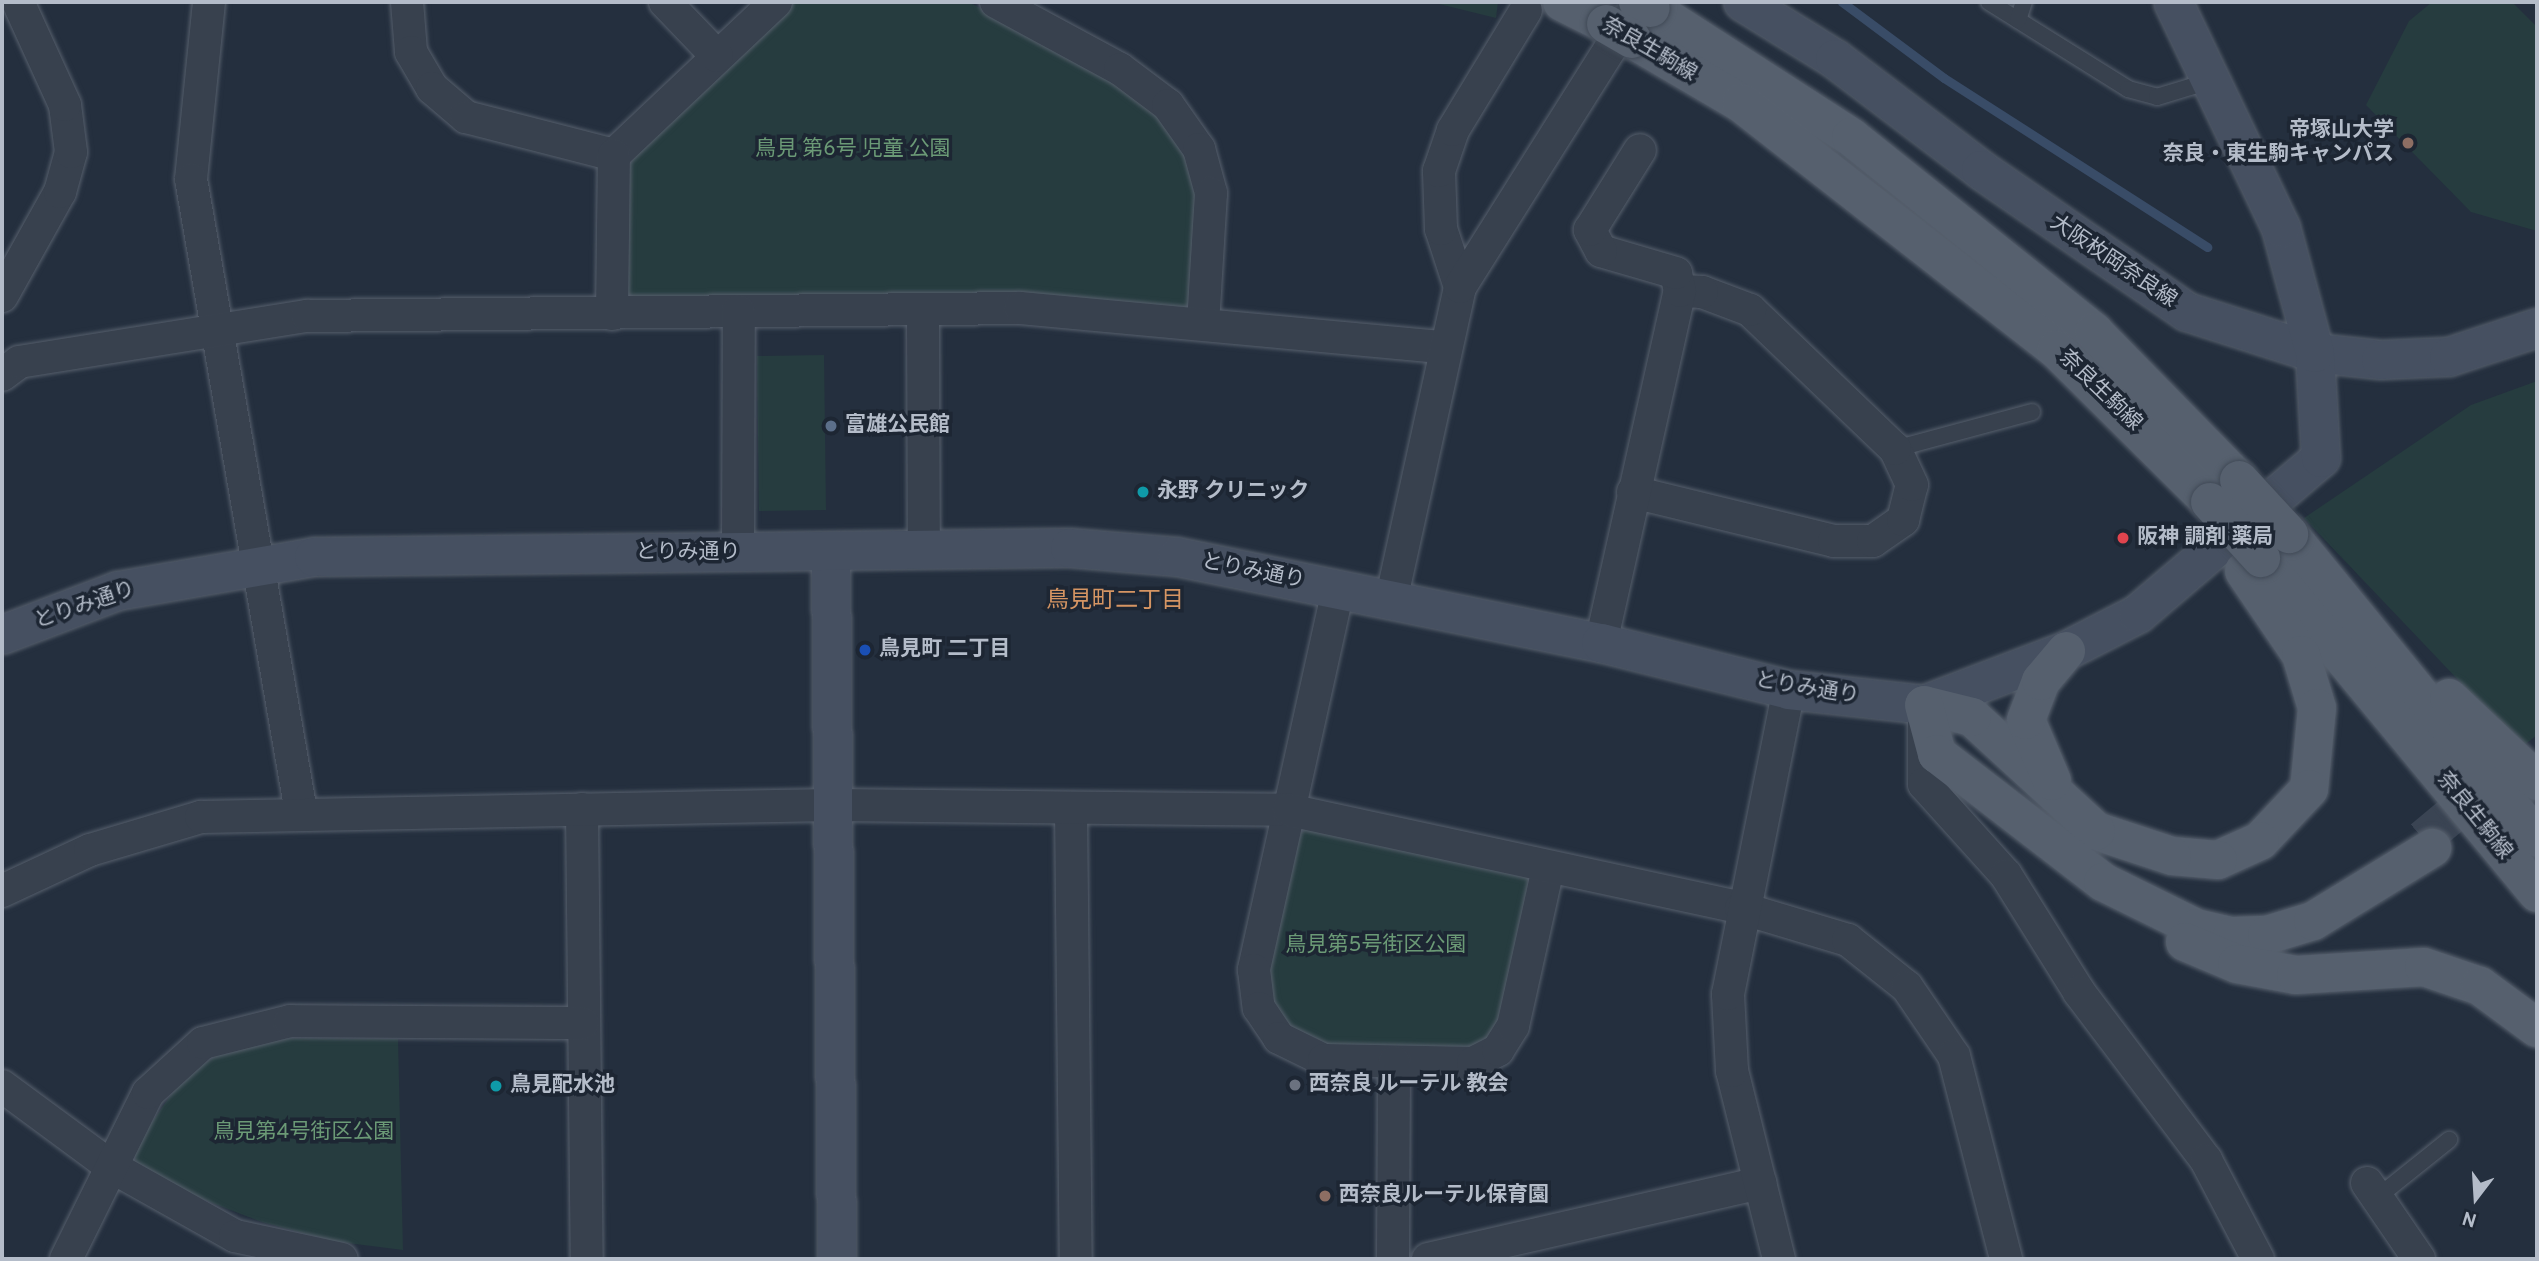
<!DOCTYPE html>
<html>
<head>
<meta charset="utf-8">
<style>
	body { margin:0 }
	#map { position:relative; width:2539px; height:1261px; overflow:hidden; background:#242f3e; font-family:Overpass,"Noto Sans JP",sans-serif }
	div>[style] { position:absolute }
	.green>* { inset:0; background:#263c3f }
	.stream>* { height:9px; margin:-4.5px; padding:0 4.5px; transform-origin:4.5px; border-radius:4.5px; background:#394c67 }
	.primary-tunnel>* { height:38px; margin-top:-19px; transform-origin:0; background:repeating-linear-gradient(90deg,#3a4453 0 38px,transparent 0 57px) }
	.roads { filter:drop-shadow(0 0 2px #565f6c) drop-shadow(0 0 2px #565f6c) }
	.lane>* { height:16px; margin:-8px; padding:0 8px; transform-origin:8px; border-radius:8px; background:#38414e }
	.street>* { height:32px; margin:-16px; padding:0 16px; transform-origin:16px; border-radius:16px; background:#38414e }
	.secondary>* { height:38px; margin:-19px; padding:0 19px; transform-origin:19px; border-radius:19px; background:#465061 }
	.primary>* { height:38px; margin:-19px; padding:0 19px; transform-origin:19px; border-radius:19px; background:#56606e }
	.bridges { filter:drop-shadow(0 0 2px #414a57) drop-shadow(0 0 2px #414a57) }
	.primary-bridge>* { height:38px; margin:-19px; padding:0 19px; transform-origin:19px; border-radius:19px; background:#56606e }
	.dots>* { width:19px; height:19px; translate:-50% -50%; box-sizing:border-box; border:4px solid #1d2633; border-radius:50% }
	span { translate:-50% -50%; white-space:nowrap; text-align:center; line-height:1.15; -webkit-text-stroke:7px #1d2633; paint-order:stroke }
	.street-label { font-size:21px; color:#b4bcc9 }
	.poi-label { font-size:21px; color:#b4bcc9; font-weight:700 }
	.right { translate:-100% -50%; text-align:right }
	.left { translate:0 -50%; text-align:left }
	.park-label { font-size:21px; color:#6b9a76 }
	.neighbourhood-label { font-size:23px; color:#d59563 }
	.frame { position:absolute; inset:0; border:4px solid #b4bcc9; pointer-events:none }
	.north { position:absolute; left:2441px; top:1163px; width:70px; height:70px; -webkit-text-stroke:5px #1d2633; paint-order:stroke; rotate:197deg; font-size:19px; font-weight:700; line-height:28px; text-align:center; color:#b4bcc9 }
	.north::after { content:''; display:block; margin:auto; width:24px; height:32px; background:#b4bcc9; clip-path:polygon(50% 0,100% 100%,50% 72%,0 100%) }
</style>
</head>
<body>
<div id="map">
	<div class="green">
		<i style="clip-path:polygon(794px 2px,969px 2px,1127px 89px,1154px 110px,1184px 149px,1200px 209px,1193px 300px,1183px 309px,634px 300px,625px 291px,629px 166px,646px 140px)"></i>
		<i style="clip-path:polygon(1431px 2px,1498px 2px,1496px 18px)"></i>
		<i style="clip-path:polygon(2432px 2px,2512px 2px,2537px 27px,2537px 231px,2471px 212px,2366px 105px,2409px 21px)"></i>
		<i style="clip-path:polygon(824px 355px,826px 510px,759px 511px,757px 356px)"></i>
		<i style="clip-path:polygon(2537px 381px,2537px 735px,2522px 747px,2304px 518px,2471px 405px)"></i>
		<i style="clip-path:polygon(1308px 828px,1525px 874px,1533px 885px,1494px 1034px,1475px 1048px,1328px 1047px,1286px 1025px,1274px 1010px,1268px 969px,1296px 835px)"></i>
		<i style="clip-path:polygon(270px 1038px,398px 1039px,403px 1250px,332px 1241px,262px 1222px,194px 1196px,136px 1162px,133px 1149px,185px 1075px,224px 1051px)"></i>
	</div>
	<div class="stream">
		<i style="left:1842px;top:2px;width:127px;rotate:36.7deg"></i>
		<i style="left:1944px;top:78px;width:313px;rotate:32.7deg"></i>
	</div>
	<div class="primary-tunnel">
		<i style="left:2423px;top:839px;width:86px;rotate:-39.8deg"></i>
	</div>
	<div class="roads">
		<div class="lane">
			<i style="left:1989px;top:2px;width:164px;rotate:32deg"></i>
			<i style="left:2128px;top:89px;width:30px;rotate:15deg"></i>
			<i style="left:2157px;top:97px;width:59px;rotate:-16.9deg"></i>
			<i style="left:2018px;top:20px;width:19px;rotate:-72deg"></i>
			<i style="left:1895px;top:449px;width:142px;rotate:-15.1deg"></i>
			<i style="left:2379px;top:1196px;width:90px;rotate:-38.7deg"></i>
		</div>
		<div class="street">
			<i style="left:209px;top:2px;width:178px;rotate:95.8deg"></i>
			<i style="left:191px;top:179px;width:642px;rotate:80.14deg"></i>
			<i style="left:407px;top:2px;width:50px;rotate:85.4deg"></i>
			<i style="left:411px;top:52px;width:42px;rotate:59.7deg"></i>
			<i style="left:432px;top:88px;width:45px;rotate:40.5deg"></i>
			<i style="left:466px;top:117px;width:153px;rotate:14.4deg"></i>
			<i style="left:614px;top:155px;width:223px;rotate:-43.4deg"></i>
			<i style="left:665px;top:2px;width:75px;rotate:46.1deg"></i>
			<i style="left:996px;top:2px;width:141px;rotate:28.4deg"></i>
			<i style="left:1120px;top:69px;width:60px;rotate:36.9deg"></i>
			<i style="left:1168px;top:105px;width:54px;rotate:54.8deg"></i>
			<i style="left:1199px;top:149px;width:46px;rotate:74.7deg"></i>
			<i style="left:1211px;top:193px;width:130px;rotate:93.5deg"></i>
			<i style="left:1460px;top:287px;width:61px;rotate:-108.1deg"></i>
			<i style="left:1441px;top:229px;width:58px;rotate:-92deg"></i>
			<i style="left:1439px;top:171px;width:43px;rotate:-71.1deg"></i>
			<i style="left:1453px;top:130px;width:140px;rotate:-58.7deg"></i>
			<i style="left:2px;top:296px;width:119px;rotate:-60.9deg"></i>
			<i style="left:60px;top:192px;width:41px;rotate:-74.6deg"></i>
			<i style="left:71px;top:152px;width:47px;rotate:-97.3deg"></i>
			<i style="left:65px;top:105px;width:113px;rotate:-114.5deg"></i>
			<i style="left:923px;top:310px;width:241px;rotate:89.8deg"></i>
			<i style="left:612px;top:314px;width:159px;rotate:-89.3deg"></i>
			<i style="left:2px;top:375px;width:21px;rotate:-37deg"></i>
			<i style="left:19px;top:362px;width:292px;rotate:-9.1deg"></i>
			<i style="left:307px;top:316px;width:713px;rotate:-0.64deg"></i>
			<i style="left:1020px;top:308px;width:425px;rotate:5.3deg"></i>
			<i style="left:1633px;top:492px;width:207px;rotate:13.7deg"></i>
			<i style="left:1834px;top:541px;width:39px"></i>
			<i style="left:1873px;top:541px;width:37px;rotate:-35deg"></i>
			<i style="left:1903px;top:520px;width:36px;rotate:-76deg"></i>
			<i style="left:1912px;top:485px;width:40px;rotate:-115deg"></i>
			<i style="left:1895px;top:449px;width:201px;rotate:-136.2deg"></i>
			<i style="left:1750px;top:310px;width:51px;rotate:-159.4deg"></i>
			<i style="left:1702px;top:292px;width:22px;rotate:-177deg"></i>
			<i style="left:738px;top:552px;width:241px;rotate:-89.8deg"></i>
			<i style="left:1338px;top:590px;width:389px;rotate:102.5deg"></i>
			<i style="left:1254px;top:970px;width:38px;rotate:83deg"></i>
			<i style="left:1259px;top:1008px;width:36px;rotate:56deg"></i>
			<i style="left:1279px;top:1038px;width:50px;rotate:26.1deg"></i>
			<i style="left:1324px;top:1060px;width:149px;rotate:1.2deg"></i>
			<i style="left:1473px;top:1063px;width:28px;rotate:-27deg"></i>
			<i style="left:1498px;top:1050px;width:28px;rotate:-58deg"></i>
			<i style="left:1513px;top:1026px;width:162px;rotate:-77.5deg"></i>
			<i style="left:1391px;top:601px;width:321px;rotate:-77.6deg"></i>
			<i style="left:1460px;top:287px;width:325px;rotate:-57.8deg"></i>
			<i style="left:1601px;top:643px;width:361px;rotate:-77.4deg"></i>
			<i style="left:1680px;top:291px;width:18px;rotate:-103deg"></i>
			<i style="left:1676px;top:273px;width:78px;rotate:-163.7deg"></i>
			<i style="left:1601px;top:251px;width:24px;rotate:-118deg"></i>
			<i style="left:1590px;top:230px;width:94px;rotate:-58deg"></i>
			<i style="left:1924px;top:724px;width:60px;rotate:90deg"></i>
			<i style="left:1924px;top:784px;width:122px;rotate:48deg"></i>
			<i style="left:2006px;top:875px;width:138px;rotate:58deg"></i>
			<i style="left:2079px;top:992px;width:211px;rotate:52.9deg"></i>
			<i style="left:2206px;top:1160px;width:112px;rotate:62.3deg"></i>
			<i style="left:582px;top:809px;width:450px;rotate:89.4deg"></i>
			<i style="left:1071px;top:809px;width:450px;rotate:89.4deg"></i>
			<i style="left:2px;top:891px;width:97px;rotate:-25deg"></i>
			<i style="left:90px;top:850px;width:116px;rotate:-16.6deg"></i>
			<i style="left:201px;top:817px;width:632px;rotate:-1.09deg"></i>
			<i style="left:833px;top:805px;width:456px;rotate:0.6deg"></i>
			<i style="left:1289px;top:810px;width:463px;rotate:12.2deg"></i>
			<i style="left:1741px;top:908px;width:112px;rotate:16.7deg"></i>
			<i style="left:1848px;top:940px;width:75px;rotate:38.5deg"></i>
			<i style="left:1907px;top:987px;width:83px;rotate:55.7deg"></i>
			<i style="left:1954px;top:1056px;width:210px;rotate:75.6deg"></i>
			<i style="left:2px;top:1086px;width:137px;rotate:36.4deg"></i>
			<i style="left:112px;top:1167px;width:141px;rotate:29.3deg"></i>
			<i style="left:235px;top:1236px;width:109px;rotate:12.1deg"></i>
			<i style="left:2367px;top:1183px;width:92px;rotate:55.6deg"></i>
			<i style="left:66px;top:1259px;width:185px;rotate:-63.7deg"></i>
			<i style="left:148px;top:1093px;width:74px;rotate:-42.3deg"></i>
			<i style="left:203px;top:1043px;width:90px;rotate:-14.2deg"></i>
			<i style="left:290px;top:1021px;width:293px;rotate:0.4deg"></i>
			<i style="left:1393px;top:1259px;width:197px;rotate:-89.7deg"></i>
			<i style="left:1428px;top:1259px;width:341px;rotate:-12.9deg"></i>
			<i style="left:1779px;top:1259px;width:194px;rotate:-104deg"></i>
			<i style="left:1732px;top:1071px;width:77px;rotate:-93deg"></i>
			<i style="left:1728px;top:994px;width:310px;rotate:-78.7deg"></i>
		</div>
		<div class="secondary">
			<i style="left:1743px;top:2px;width:108px;rotate:31.8deg"></i>
			<i style="left:1835px;top:59px;width:183px;rotate:37.2deg"></i>
			<i style="left:1981px;top:170px;width:250px;rotate:34.6deg"></i>
			<i style="left:2187px;top:312px;width:134px;rotate:17.8deg"></i>
			<i style="left:2315px;top:353px;width:66px;rotate:6.1deg"></i>
			<i style="left:2381px;top:360px;width:68px;rotate:-2.5deg"></i>
			<i style="left:2449px;top:357px;width:93px;rotate:-18.2deg"></i>
			<i style="left:831px;top:554px;width:705px;rotate:89.51deg"></i>
			<i style="left:2px;top:635px;width:124px;rotate:-20.8deg"></i>
			<i style="left:118px;top:591px;width:199px;rotate:-9.8deg"></i>
			<i style="left:314px;top:557px;width:756px;rotate:-0.68deg"></i>
			<i style="left:1070px;top:548px;width:107px;rotate:4.8deg"></i>
			<i style="left:1177px;top:557px;width:433px;rotate:11.5deg"></i>
			<i style="left:1601px;top:643px;width:194px;rotate:14deg"></i>
			<i style="left:1789px;top:690px;width:136px;rotate:6.3deg"></i>
			<i style="left:1924px;top:705px;width:152px;rotate:-20.8deg"></i>
			<i style="left:2066px;top:651px;width:81px;rotate:-27.2deg"></i>
			<i style="left:2138px;top:614px;width:240px;rotate:-40.4deg"></i>
			<i style="left:2321px;top:458px;width:105px;rotate:-93.3deg"></i>
			<i style="left:2315px;top:353px;width:130px;rotate:-105.2deg"></i>
			<i style="left:2281px;top:228px;width:250px;rotate:-115.5deg"></i>
		</div>
		<div class="primary">
			<i style="left:1562px;top:2px;width:49px;rotate:26.6deg"></i>
			<i style="left:1651px;top:8px;width:238px;rotate:32.8deg"></i>
			<i style="left:1851px;top:137px;width:312px;rotate:38.7deg"></i>
			<i style="left:2094px;top:332px;width:207px;rotate:45.6deg"></i>
			<i style="left:1632px;top:39px;width:126px;rotate:30.4deg"></i>
			<i style="left:1741px;top:103px;width:400px;rotate:38deg"></i>
			<i style="left:2056px;top:349px;width:217px;rotate:44.8deg"></i>
			<i style="left:2289px;top:534px;width:392px;rotate:50.8deg"></i>
			<i style="left:2262px;top:560px;width:432px;rotate:50.4deg"></i>
			<i style="left:2244px;top:571px;width:102px;rotate:55.8deg"></i>
			<i style="left:2301px;top:655px;width:55px;rotate:73.2deg"></i>
			<i style="left:2317px;top:708px;width:81px;rotate:95.6deg"></i>
			<i style="left:2309px;top:789px;width:71px;rotate:133.3deg"></i>
			<i style="left:2260px;top:841px;width:46px;rotate:155.7deg"></i>
			<i style="left:2218px;top:860px;width:46px;rotate:-175deg"></i>
			<i style="left:2172px;top:856px;width:80px;rotate:-161.8deg"></i>
			<i style="left:2096px;top:831px;width:168px;rotate:-137.4deg"></i>
			<i style="left:1972px;top:717px;width:49px;rotate:-166deg"></i>
			<i style="left:1924px;top:705px;width:51px;rotate:75.1deg"></i>
			<i style="left:1937px;top:754px;width:210px;rotate:37.6deg"></i>
			<i style="left:2103px;top:882px;width:104px;rotate:26.3deg"></i>
			<i style="left:2196px;top:928px;width:37px;rotate:13deg"></i>
			<i style="left:2232px;top:936px;width:35px;rotate:-2deg"></i>
			<i style="left:2267px;top:935px;width:48px;rotate:-16.9deg"></i>
			<i style="left:2313px;top:921px;width:140px;rotate:-31.5deg"></i>
			<i style="left:2449px;top:698px;width:121px;rotate:43.3deg"></i>
			<i style="left:2052px;top:781px;width:66px;rotate:-113.1deg"></i>
			<i style="left:2026px;top:720px;width:42px;rotate:-69deg"></i>
			<i style="left:2041px;top:681px;width:39px;rotate:-50deg"></i>
			<i style="left:2185px;top:942px;width:56px;rotate:22.9deg"></i>
			<i style="left:2237px;top:964px;width:60px;rotate:10.6deg"></i>
			<i style="left:2296px;top:975px;width:128px;rotate:-3.6deg"></i>
			<i style="left:2424px;top:967px;width:59px;rotate:18.7deg"></i>
			<i style="left:2480px;top:986px;width:71px;rotate:36.4deg"></i>
		</div>
	</div>
	<div class="bridges">
		<div class="primary-bridge">
			<i style="left:1638px;top:2px;width:14px;rotate:25deg"></i>
			<i style="left:1606px;top:24px;width:30px;rotate:30deg"></i>
			<i style="left:2239px;top:480px;width:74px;rotate:47.2deg"></i>
			<i style="left:2210px;top:502px;width:76px;rotate:47.7deg"></i>
		</div>
	</div>
	<div class="dots">
		<i style="left:2408px;top:143px;background:#8d6e63"></i>
		<i style="left:831px;top:426px;background:#5c6f8a"></i>
		<i style="left:1143px;top:492px;background:#0f9aa8"></i>
		<i style="left:2123px;top:538px;background:#e0444e"></i>
		<i style="left:865px;top:650px;background:#1a4fb4"></i>
		<i style="left:1295px;top:1085px;background:#6b7280"></i>
		<i style="left:496px;top:1086px;background:#0f9aa8"></i>
		<i style="left:1325px;top:1196px;background:#8d6e63"></i>
	</div>
	<div class="street-label">
		<span style="left:1649px;top:50px;rotate:30deg">奈良生駒線</span>
		<span style="left:2113px;top:262px;rotate:34deg">大阪枚岡奈良線</span>
		<span style="left:2100px;top:391px;rotate:44deg">奈良生駒線</span>
		<span style="left:688px;top:553px">とりみ通り</span>
		<span style="left:1253px;top:572px;rotate:11deg">とりみ通り</span>
		<span style="left:85px;top:606px;rotate:-19deg">とりみ通り</span>
		<span style="left:1807px;top:689px;rotate:9deg">とりみ通り</span>
		<span style="left:2474px;top:816px;rotate:51deg">奈良生駒線</span>
	</div>
	<div class="poi-label">
		<span class="right" style="left:2394px;top:143px">帝塚山大学<br>奈良・東生駒キャンパス</span>
		<span class="left" style="left:845px;top:426px">富雄公民館</span>
		<span class="left" style="left:1157px;top:492px">永野 クリニック</span>
		<span class="left" style="left:2137px;top:538px">阪神 調剤 薬局</span>
		<span class="left" style="left:879px;top:650px">鳥見町 二丁目</span>
		<span class="left" style="left:1309px;top:1085px">西奈良 ルーテル 教会</span>
		<span class="left" style="left:510px;top:1086px">鳥見配水池</span>
		<span class="left" style="left:1339px;top:1196px">西奈良ルーテル保育園</span>
	</div>
	<div class="park-label">
		<span style="left:853px;top:150px">鳥見 第6号 児童 公園</span>
		<span style="left:1376px;top:946px">鳥見第5号街区公園</span>
		<span style="left:304px;top:1133px">鳥見第4号街区公園</span>
	</div>
	<div class="neighbourhood-label">
		<span style="left:1115px;top:602px">鳥見町二丁目</span>
	</div>
	<div class="frame"></div>
	<div class="north">N</div>
</div>
</body>
</html>
